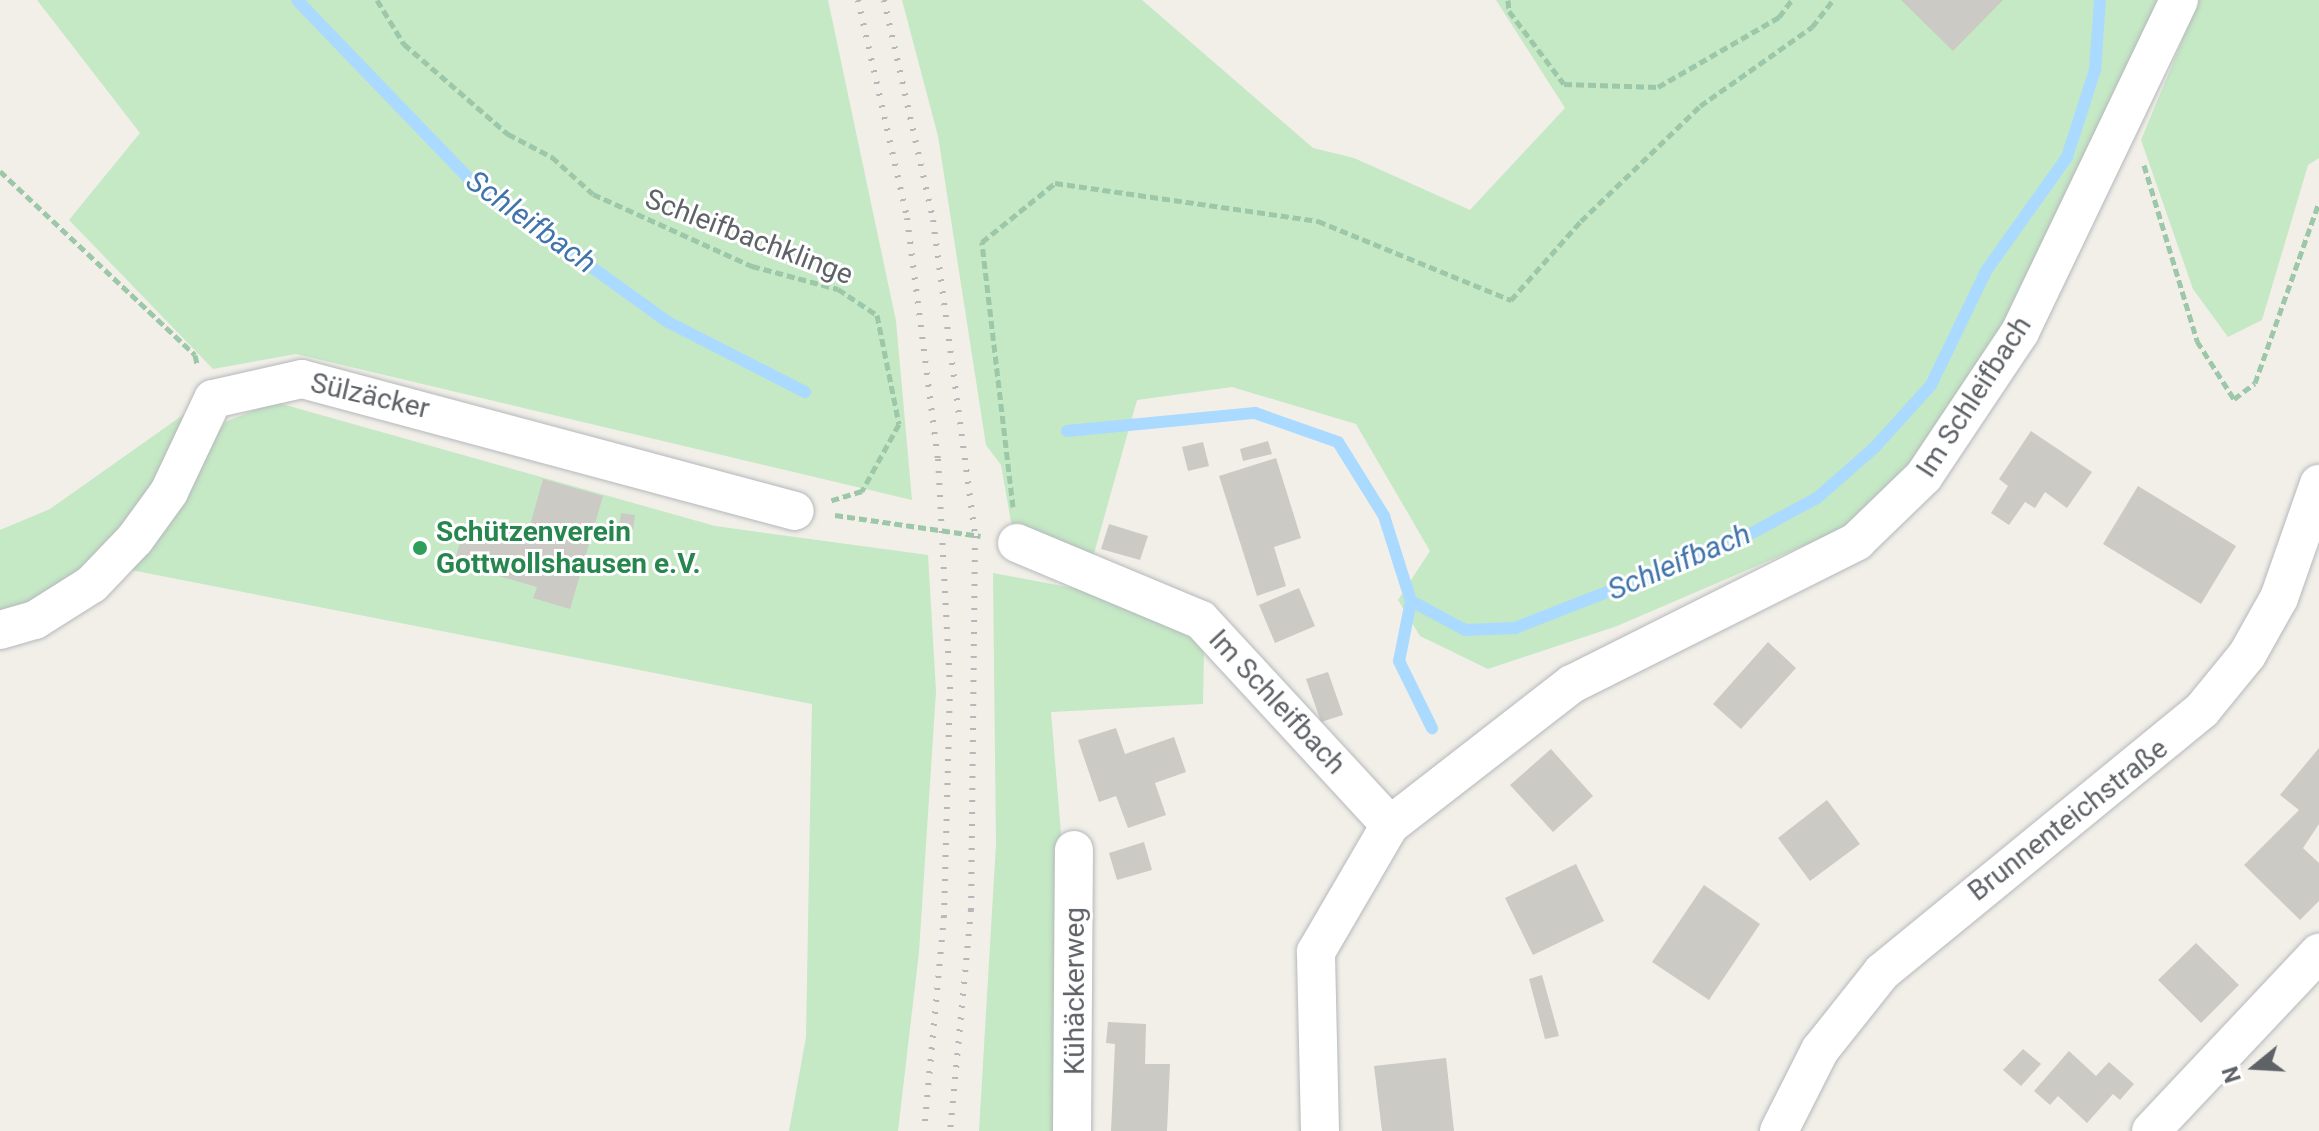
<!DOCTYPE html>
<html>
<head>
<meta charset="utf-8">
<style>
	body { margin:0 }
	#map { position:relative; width:2319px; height:1131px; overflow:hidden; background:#f1efe8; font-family:Roboto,sans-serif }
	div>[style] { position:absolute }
	.green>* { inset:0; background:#c5e8c5 }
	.stream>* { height:12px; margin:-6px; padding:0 6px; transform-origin:6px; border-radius:6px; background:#aadaff }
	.building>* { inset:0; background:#cccac5 }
	.path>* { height:5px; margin-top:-2.5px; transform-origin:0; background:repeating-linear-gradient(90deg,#9cc7a9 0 8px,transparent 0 12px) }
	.roads { filter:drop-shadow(0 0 2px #b5b8bc) drop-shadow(0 0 2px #b5b8bc) }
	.minor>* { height:38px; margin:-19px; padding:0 19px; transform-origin:19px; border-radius:19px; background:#fff }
	.rail>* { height:6px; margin-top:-3px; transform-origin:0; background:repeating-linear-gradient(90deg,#b6b7b8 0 2px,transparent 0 12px) }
	.dots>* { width:22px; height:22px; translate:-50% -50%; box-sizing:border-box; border:4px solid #fff; border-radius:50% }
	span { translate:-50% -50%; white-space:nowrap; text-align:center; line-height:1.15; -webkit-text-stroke:6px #fff; paint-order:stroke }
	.street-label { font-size:28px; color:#5f6368 }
	.leisure-label { font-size:28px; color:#27864d; font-weight:700 }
	.left { translate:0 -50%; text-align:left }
	.water-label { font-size:30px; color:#4174aa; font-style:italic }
	.north { position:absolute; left:2215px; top:1027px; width:80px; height:80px; -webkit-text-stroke:6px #fff; paint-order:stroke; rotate:252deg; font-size:22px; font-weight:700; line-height:32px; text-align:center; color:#5f6368 }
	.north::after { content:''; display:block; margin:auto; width:28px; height:36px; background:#5f6368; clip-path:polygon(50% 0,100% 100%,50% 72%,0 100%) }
</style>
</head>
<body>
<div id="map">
	<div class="green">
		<i style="clip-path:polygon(37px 0,828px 0,896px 321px,912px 500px,296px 354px,213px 369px,69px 220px,140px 133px)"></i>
		<i style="clip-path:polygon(902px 0,1142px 0,1313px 148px,1354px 158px,1470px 210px,1565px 108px,1496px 0,2170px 0,2006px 320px,1917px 466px,1852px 525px,1617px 626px,1488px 669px,1420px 636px,1398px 600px,1430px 551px,1356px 424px,1232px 387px,1137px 400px,1093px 557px,1013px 533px,1001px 465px,986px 445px,938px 136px)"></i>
		<i style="clip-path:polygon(2199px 0,2319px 0,2319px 158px,2308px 165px,2262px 320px,2228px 337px,2193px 289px,2141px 140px)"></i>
		<i style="clip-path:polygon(275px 402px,715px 526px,928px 555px,936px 691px,919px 952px,898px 1131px,789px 1131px,806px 1037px,812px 704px,126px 569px,225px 422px)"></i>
		<i style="clip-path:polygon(190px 410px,164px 470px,89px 571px,0 621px,0 530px,50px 509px)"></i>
		<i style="clip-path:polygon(993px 573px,1110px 595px,1204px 645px,1203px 704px,1051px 712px,1066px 894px,1053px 1131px,979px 1131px,996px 844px)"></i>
	</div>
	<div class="stream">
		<i style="left:297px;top:0;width:247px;rotate:46.1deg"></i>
		<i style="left:468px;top:178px;width:246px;rotate:35.8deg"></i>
		<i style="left:668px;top:322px;width:154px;rotate:27.1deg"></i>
		<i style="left:1067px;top:431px;width:189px;rotate:-5.5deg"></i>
		<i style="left:1255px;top:413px;width:88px;rotate:19.3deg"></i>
		<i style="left:1338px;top:442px;width:87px;rotate:58.1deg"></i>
		<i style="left:1384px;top:516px;width:89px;rotate:72.4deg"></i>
		<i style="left:1411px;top:601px;width:61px;rotate:28.2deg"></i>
		<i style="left:1465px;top:630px;width:50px;rotate:-2.3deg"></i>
		<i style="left:1515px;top:628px;width:236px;rotate:-21.4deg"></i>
		<i style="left:1735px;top:542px;width:93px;rotate:-28.2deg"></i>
		<i style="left:1817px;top:498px;width:77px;rotate:-41.3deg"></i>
		<i style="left:1875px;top:447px;width:84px;rotate:-47.9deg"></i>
		<i style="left:1931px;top:385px;width:127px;rotate:-64.2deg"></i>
		<i style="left:1986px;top:271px;width:140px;rotate:-54.6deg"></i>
		<i style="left:2067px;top:157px;width:91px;rotate:-72.2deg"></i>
		<i style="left:2095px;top:70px;width:70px;rotate:-85.9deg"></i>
		<i style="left:1411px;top:601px;width:61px;rotate:101.3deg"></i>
		<i style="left:1399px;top:661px;width:75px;rotate:63.8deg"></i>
	</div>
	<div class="building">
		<i style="clip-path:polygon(1901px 0,2003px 0,1953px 51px)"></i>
		<i style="clip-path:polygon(2031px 431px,2092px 472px,2067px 508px,2045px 492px,2035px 508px,2025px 502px,2009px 525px,1991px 513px,2008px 486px,1999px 479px)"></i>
		<i style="clip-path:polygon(1268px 441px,1272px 454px,1243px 461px,1240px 449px)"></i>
		<i style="clip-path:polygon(1203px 442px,1209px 466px,1188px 471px,1182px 447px)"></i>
		<i style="clip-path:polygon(1276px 458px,1301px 538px,1274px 547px,1286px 586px,1257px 596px,1219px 476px)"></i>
		<i style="clip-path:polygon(543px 479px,603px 496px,570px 609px,533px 598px,537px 587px,454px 563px,465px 526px,525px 543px)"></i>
		<i style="clip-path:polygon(2138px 486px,2236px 546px,2201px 604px,2103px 544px)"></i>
		<i style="clip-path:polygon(621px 513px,635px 515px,633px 530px,619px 527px)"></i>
		<i style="clip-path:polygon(1109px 524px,1148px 536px,1140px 560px,1101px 549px)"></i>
		<i style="clip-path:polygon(1299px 588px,1315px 626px,1275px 643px,1259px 605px)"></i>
		<i style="clip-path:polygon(1768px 642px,1796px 668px,1741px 729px,1713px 704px)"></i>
		<i style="clip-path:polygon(1328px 672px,1343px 715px,1321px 722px,1306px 679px)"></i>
		<i style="clip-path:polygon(1116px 728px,1125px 754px,1174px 737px,1186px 772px,1155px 783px,1166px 815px,1128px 828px,1116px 796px,1099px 802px,1078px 740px)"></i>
		<i style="clip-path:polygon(2319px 748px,2319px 824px,2303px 848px,2319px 863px,2319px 901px,2300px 920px,2244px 865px,2299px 810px,2280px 795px)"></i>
		<i style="clip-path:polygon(1551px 749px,1593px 796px,1553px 832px,1510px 785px)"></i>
		<i style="clip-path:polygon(1827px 800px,1860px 844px,1810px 881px,1778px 838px)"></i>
		<i style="clip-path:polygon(1144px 842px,1152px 870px,1117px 880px,1109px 853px)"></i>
		<i style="clip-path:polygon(1576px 864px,1604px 921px,1533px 955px,1505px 898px)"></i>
		<i style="clip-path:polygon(1704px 885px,1760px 924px,1709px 1000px,1652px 962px)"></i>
		<i style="clip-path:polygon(2196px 943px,2239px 985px,2201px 1023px,2158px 980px)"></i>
		<i style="clip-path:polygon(1542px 975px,1559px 1036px,1545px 1039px,1529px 979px)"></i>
		<i style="clip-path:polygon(1108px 1022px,1146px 1024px,1145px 1064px,1170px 1064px,1167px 1131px,1111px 1131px,1115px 1044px,1106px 1043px)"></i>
		<i style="clip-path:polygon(2023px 1049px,2041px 1064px,2021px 1086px,2003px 1070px)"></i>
		<i style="clip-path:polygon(2069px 1051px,2096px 1076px,2109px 1062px,2134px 1084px,2120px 1100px,2113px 1094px,2087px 1123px,2058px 1096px,2050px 1105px,2034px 1091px)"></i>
		<i style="clip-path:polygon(1446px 1058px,1454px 1131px,1382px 1131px,1374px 1066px)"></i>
	</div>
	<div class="path">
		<i style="left:377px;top:0;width:52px;rotate:58.5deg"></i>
		<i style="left:404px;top:44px;width:138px;rotate:40.9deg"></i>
		<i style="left:508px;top:134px;width:50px;rotate:27.6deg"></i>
		<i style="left:552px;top:157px;width:55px;rotate:42.1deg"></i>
		<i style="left:593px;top:194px;width:175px;rotate:24.4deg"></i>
		<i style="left:752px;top:266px;width:89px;rotate:15deg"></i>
		<i style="left:838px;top:289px;width:47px;rotate:33.7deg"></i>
		<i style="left:877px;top:315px;width:111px;rotate:78.6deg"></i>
		<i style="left:899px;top:424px;width:77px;rotate:118.9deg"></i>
		<i style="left:862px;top:491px;width:34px;rotate:163deg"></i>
		<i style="left:1508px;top:0;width:11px;rotate:85deg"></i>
		<i style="left:1509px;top:11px;width:91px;rotate:53deg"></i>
		<i style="left:1564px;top:84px;width:94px;rotate:1.8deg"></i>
		<i style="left:1658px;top:87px;width:140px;rotate:-30deg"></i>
		<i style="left:1779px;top:17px;width:21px;rotate:-53deg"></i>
		<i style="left:2144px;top:165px;width:184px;rotate:73.2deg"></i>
		<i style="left:2197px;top:341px;width:69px;rotate:57.5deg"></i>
		<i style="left:2234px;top:399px;width:26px;rotate:-37deg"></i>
		<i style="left:2255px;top:383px;width:192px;rotate:-70.5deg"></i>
		<i style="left:0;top:171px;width:268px;rotate:43.3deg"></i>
		<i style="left:195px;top:355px;width:9px;rotate:77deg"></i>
		<i style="left:1013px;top:507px;width:267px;rotate:-96.7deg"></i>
		<i style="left:982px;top:242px;width:94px;rotate:-38.9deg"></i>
		<i style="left:1055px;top:183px;width:266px;rotate:8.2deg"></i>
		<i style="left:1318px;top:221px;width:209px;rotate:22.3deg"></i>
		<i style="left:1511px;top:300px;width:106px;rotate:-48.5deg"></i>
		<i style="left:1581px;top:221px;width:165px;rotate:-44deg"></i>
		<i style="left:1700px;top:106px;width:137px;rotate:-35.2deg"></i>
		<i style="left:1812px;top:27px;width:34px;rotate:-52deg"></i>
		<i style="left:835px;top:515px;width:147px;rotate:8.2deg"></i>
	</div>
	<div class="roads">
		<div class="minor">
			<i style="left:1017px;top:543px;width:199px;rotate:22.7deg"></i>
			<i style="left:1201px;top:620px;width:279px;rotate:47.3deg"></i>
			<i style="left:0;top:630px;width:36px;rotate:-16deg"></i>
			<i style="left:35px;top:620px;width:67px;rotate:-32.3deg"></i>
			<i style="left:92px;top:584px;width:62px;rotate:-46.3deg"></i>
			<i style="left:135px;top:539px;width:58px;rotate:-54.1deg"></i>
			<i style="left:169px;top:492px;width:103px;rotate:-64.7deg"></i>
			<i style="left:213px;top:399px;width:91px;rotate:-12.7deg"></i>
			<i style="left:302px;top:379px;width:510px;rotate:14.99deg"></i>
			<i style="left:1072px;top:1131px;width:281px;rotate:-89.6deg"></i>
			<i style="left:1320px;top:1131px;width:179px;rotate:-91.3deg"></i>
			<i style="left:1316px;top:952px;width:147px;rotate:-59.8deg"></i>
			<i style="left:1390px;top:825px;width:230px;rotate:-37.8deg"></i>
			<i style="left:1572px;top:684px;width:319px;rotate:-26.6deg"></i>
			<i style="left:1857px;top:541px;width:93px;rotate:-44.1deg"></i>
			<i style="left:1924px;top:476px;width:173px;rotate:-56.3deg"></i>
			<i style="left:2020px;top:332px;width:368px;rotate:-64.4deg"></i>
			<i style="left:1779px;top:1131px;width:91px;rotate:-63.2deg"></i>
			<i style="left:1820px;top:1050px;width:100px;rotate:-51.5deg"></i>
			<i style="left:1882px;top:972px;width:414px;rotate:-39.3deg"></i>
			<i style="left:2202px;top:710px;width:71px;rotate:-50.7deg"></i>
			<i style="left:2247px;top:655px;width:65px;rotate:-60.7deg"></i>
			<i style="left:2279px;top:598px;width:121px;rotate:-70.7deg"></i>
			<i style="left:2151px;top:1131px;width:245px;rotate:-46.7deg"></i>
		</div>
	</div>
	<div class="rail">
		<i style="left:858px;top:0;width:223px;rotate:77.3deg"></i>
		<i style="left:907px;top:218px;width:243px;rotate:82.7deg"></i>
		<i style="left:938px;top:459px;width:228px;rotate:87deg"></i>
		<i style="left:950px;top:687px;width:229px;rotate:91.5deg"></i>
		<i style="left:944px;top:916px;width:216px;rotate:95.3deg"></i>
		<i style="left:884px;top:0;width:225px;rotate:77.4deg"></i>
		<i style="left:933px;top:220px;width:319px;rotate:82.4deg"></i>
		<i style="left:975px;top:536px;width:374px;rotate:90.6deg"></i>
		<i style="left:971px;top:910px;width:222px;rotate:95.4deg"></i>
	</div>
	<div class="dots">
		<i style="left:420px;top:548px;background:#2e9e5b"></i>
	</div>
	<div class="street-label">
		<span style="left:749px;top:237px;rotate:21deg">Schleifbachklinge</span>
		<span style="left:370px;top:396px;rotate:13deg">Sülzäcker</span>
		<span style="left:1974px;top:397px;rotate:-57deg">Im Schleifbach</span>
		<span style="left:1277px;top:702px;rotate:47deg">Im Schleifbach</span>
		<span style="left:2068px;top:820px;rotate:-38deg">Brunnenteichstraße</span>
		<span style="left:1075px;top:991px;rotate:-90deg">Kühäckerweg</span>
	</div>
	<div class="leisure-label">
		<span class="left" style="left:436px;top:548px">Schützenverein<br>Gottwollshausen e.V.</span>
	</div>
	<div class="water-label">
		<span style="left:531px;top:222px;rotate:36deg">Schleifbach</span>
		<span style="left:1679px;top:562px;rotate:-23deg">Schleifbach</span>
	</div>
	<div class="north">N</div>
</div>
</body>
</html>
